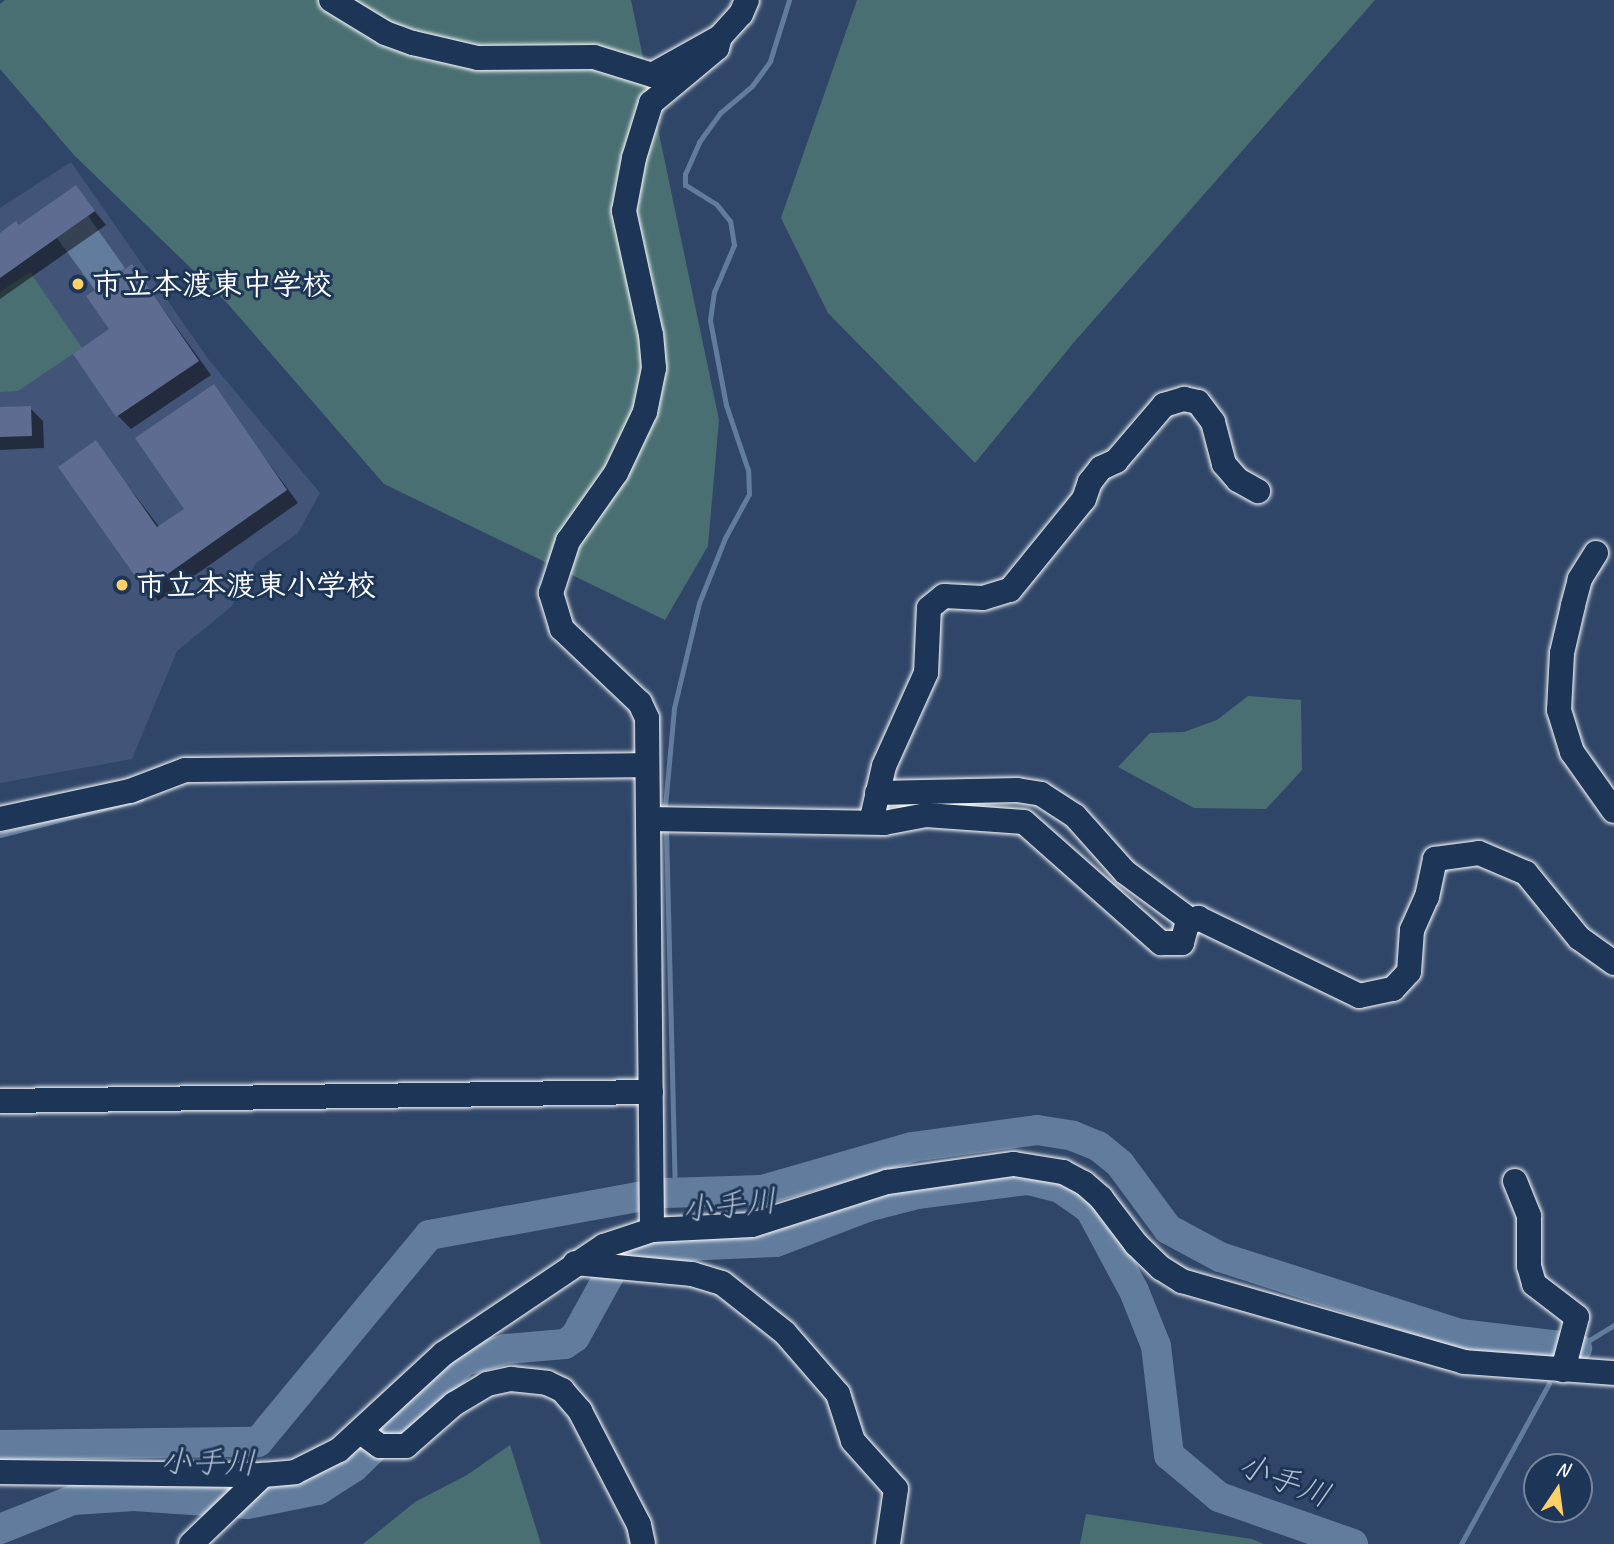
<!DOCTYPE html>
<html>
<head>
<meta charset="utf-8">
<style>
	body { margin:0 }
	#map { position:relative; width:1614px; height:1544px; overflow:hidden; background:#304668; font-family:Caveat,"Klee One",sans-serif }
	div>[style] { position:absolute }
	.built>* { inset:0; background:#425477 }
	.green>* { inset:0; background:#496f72 }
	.water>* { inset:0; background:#627c9d }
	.shadow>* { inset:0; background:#0007 }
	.stream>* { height:5px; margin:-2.5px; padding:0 2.5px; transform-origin:2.5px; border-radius:2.5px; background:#627c9d }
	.river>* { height:30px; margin:-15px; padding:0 15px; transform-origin:15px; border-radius:15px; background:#627c9d }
	.building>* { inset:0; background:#5d6c90 }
	.roads { filter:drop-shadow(0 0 2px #fff) drop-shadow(0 0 2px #fff) }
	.minor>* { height:24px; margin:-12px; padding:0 12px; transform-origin:12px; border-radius:12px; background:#1d3557 }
	.dots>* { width:19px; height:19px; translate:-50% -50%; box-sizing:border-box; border:4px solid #1d3557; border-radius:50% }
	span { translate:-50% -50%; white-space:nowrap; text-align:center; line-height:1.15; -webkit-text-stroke:6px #1d3557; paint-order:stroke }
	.poi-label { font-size:30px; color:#fff; font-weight:700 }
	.left { translate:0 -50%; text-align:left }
	.water-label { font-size:32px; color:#b0bece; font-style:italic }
	.north { position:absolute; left:1523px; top:1453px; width:70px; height:70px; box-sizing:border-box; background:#1d3557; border:2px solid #77869a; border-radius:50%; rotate:13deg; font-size:19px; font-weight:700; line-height:28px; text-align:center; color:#fff }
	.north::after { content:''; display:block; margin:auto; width:24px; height:32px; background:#ffd166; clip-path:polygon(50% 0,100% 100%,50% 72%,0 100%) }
</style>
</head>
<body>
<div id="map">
	<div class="built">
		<i style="clip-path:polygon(71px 162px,209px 360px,320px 493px,298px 533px,256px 563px,231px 607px,177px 651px,132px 759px,0 783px,0 208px)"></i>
	</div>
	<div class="green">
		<i style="clip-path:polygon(5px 0,631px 0,719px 420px,708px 546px,665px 620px,384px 484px,228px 304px,74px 155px,0 69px,0 4px)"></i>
		<i style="clip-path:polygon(857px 0,1375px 0,1075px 341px,975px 463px,828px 313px,781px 218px)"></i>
		<i style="clip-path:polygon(30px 272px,82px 348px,18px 391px,0 392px,0 292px)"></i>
		<i style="clip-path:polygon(1248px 696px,1301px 700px,1302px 770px,1266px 809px,1194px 808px,1118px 767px,1150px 733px,1184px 732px,1217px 720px)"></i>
		<i style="clip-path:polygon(510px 1445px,541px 1544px,363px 1544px,415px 1502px,467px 1475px)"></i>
		<i style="clip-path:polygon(1086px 1514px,1252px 1539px,1264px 1544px,1080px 1544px)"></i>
	</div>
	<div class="water">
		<i style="clip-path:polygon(88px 216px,125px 268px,95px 290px,57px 238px)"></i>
	</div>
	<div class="shadow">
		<i style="clip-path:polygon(76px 188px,106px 225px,0 299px,0 238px)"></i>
		<i style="clip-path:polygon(132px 266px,211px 375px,131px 429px,117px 415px,112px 330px)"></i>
		<i style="clip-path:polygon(213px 387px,298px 503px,158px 601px,60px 467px,95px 442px,160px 528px,186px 509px)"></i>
		<i style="clip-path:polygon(30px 408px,43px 421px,44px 448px,0 450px,0 409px)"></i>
	</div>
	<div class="stream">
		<i style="left:665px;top:807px;width:99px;rotate:-84.8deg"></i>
		<i style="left:674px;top:708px;width:108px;rotate:-76.6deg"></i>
		<i style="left:699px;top:603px;width:70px;rotate:-68.2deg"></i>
		<i style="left:725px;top:538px;width:50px;rotate:-61.4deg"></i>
		<i style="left:749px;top:494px;width:24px;rotate:-92deg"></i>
		<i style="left:748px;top:470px;width:69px;rotate:-108.7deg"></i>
		<i style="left:726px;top:405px;width:86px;rotate:-100.7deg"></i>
		<i style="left:710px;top:320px;width:28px;rotate:-82deg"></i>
		<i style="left:714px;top:292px;width:51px;rotate:-66.9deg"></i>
		<i style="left:734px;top:245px;width:24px;rotate:-99deg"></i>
		<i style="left:730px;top:221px;width:22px;rotate:-129deg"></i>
		<i style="left:716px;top:204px;width:36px;rotate:-148deg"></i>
		<i style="left:685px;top:185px;width:11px;rotate:-90deg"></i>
		<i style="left:685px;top:174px;width:35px;rotate:-66deg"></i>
		<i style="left:699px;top:142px;width:36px;rotate:-54deg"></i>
		<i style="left:720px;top:113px;width:42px;rotate:-40.2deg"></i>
		<i style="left:752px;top:86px;width:31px;rotate:-54deg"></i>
		<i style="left:770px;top:61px;width:64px;rotate:-72.7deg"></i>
		<i style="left:666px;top:827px;width:365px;rotate:88.6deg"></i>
		<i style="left:0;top:835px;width:146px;rotate:-14.3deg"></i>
		<i style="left:1578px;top:1347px;width:42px;rotate:-31.4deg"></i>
		<i style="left:1461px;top:1544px;width:183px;rotate:-61.3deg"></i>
	</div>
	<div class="river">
		<i style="left:666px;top:1193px;width:96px;rotate:-1.8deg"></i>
		<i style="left:762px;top:1190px;width:156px;rotate:-16deg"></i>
		<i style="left:912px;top:1147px;width:126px;rotate:-7.7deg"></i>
		<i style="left:1037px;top:1130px;width:36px;rotate:9deg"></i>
		<i style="left:1073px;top:1136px;width:27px;rotate:22deg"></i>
		<i style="left:1098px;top:1146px;width:28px;rotate:39deg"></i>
		<i style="left:1120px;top:1164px;width:81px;rotate:53.6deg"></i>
		<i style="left:1168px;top:1229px;width:59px;rotate:28.3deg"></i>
		<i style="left:1220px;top:1257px;width:252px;rotate:17.8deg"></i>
		<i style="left:1460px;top:1334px;width:118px;rotate:6.8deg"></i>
		<i style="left:0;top:1445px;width:258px;rotate:-0.7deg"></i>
		<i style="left:258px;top:1442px;width:268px;rotate:-50.4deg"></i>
		<i style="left:429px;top:1235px;width:212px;rotate:-10.3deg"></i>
		<i style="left:0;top:1529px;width:79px;rotate:-21.7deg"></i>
		<i style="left:73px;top:1500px;width:61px;rotate:-3.8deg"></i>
		<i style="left:134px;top:1496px;width:113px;rotate:4deg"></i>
		<i style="left:247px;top:1504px;width:72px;rotate:-11.2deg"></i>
		<i style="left:318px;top:1490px;width:43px;rotate:-32.6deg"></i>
		<i style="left:354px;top:1467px;width:153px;rotate:-43.9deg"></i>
		<i style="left:464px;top:1361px;width:44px;rotate:-15.9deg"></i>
		<i style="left:506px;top:1349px;width:59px;rotate:-4.8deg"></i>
		<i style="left:565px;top:1344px;width:12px;rotate:-35deg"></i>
		<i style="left:575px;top:1337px;width:89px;rotate:-61.1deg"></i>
		<i style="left:618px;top:1259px;width:22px;rotate:-30deg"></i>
		<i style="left:637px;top:1248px;width:139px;rotate:-2.5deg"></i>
		<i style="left:776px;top:1242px;width:97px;rotate:-21deg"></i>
		<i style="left:867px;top:1207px;width:52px;rotate:-14.6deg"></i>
		<i style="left:917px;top:1194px;width:112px;rotate:-7.2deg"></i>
		<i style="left:1028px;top:1180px;width:33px;rotate:14deg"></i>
		<i style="left:1060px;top:1188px;width:37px;rotate:35deg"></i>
		<i style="left:1090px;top:1209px;width:93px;rotate:61.8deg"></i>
		<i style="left:1134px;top:1291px;width:59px;rotate:68.2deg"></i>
		<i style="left:1156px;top:1346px;width:110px;rotate:83.2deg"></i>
		<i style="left:1169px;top:1455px;width:65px;rotate:40deg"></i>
		<i style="left:1219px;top:1497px;width:142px;rotate:19.3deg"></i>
	</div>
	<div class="building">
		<i style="clip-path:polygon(76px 185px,95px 211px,0 278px,0 233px,16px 221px,19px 225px)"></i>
		<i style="clip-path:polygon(132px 264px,199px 361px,116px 417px,73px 354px,109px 329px,86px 296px)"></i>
		<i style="clip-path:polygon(214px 384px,287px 490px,145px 590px,58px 467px,96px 440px,157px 527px,184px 509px,135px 438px)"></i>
		<i style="clip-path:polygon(31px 406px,32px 436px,0 437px,0 407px)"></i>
	</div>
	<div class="roads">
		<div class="minor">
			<i style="left:331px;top:0;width:63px;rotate:31.4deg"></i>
			<i style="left:385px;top:33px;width:30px;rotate:20deg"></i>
			<i style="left:413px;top:43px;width:67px;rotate:13deg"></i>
			<i style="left:478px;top:58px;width:116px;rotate:-0.5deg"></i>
			<i style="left:594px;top:57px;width:61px;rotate:17.2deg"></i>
			<i style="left:652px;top:75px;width:78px;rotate:-29.2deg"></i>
			<i style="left:720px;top:37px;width:31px;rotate:-48deg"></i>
			<i style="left:741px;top:14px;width:15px;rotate:-67deg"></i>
			<i style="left:1596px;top:553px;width:31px;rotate:122deg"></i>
			<i style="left:1580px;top:579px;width:28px;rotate:105deg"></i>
			<i style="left:1573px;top:606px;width:48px;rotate:103.2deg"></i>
			<i style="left:1562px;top:653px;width:57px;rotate:93deg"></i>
			<i style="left:1559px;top:710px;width:44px;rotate:72.8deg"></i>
			<i style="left:1572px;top:752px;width:72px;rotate:54.6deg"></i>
			<i style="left:877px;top:793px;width:140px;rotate:-1.2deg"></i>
			<i style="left:1017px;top:790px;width:24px;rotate:9deg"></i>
			<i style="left:1041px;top:794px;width:40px;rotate:32.9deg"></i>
			<i style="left:1075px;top:816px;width:75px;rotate:48.2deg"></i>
			<i style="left:1125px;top:872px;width:81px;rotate:36.4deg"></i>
			<i style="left:0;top:819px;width:133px;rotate:-12.2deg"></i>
			<i style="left:130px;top:791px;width:59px;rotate:-20.9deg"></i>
			<i style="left:185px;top:770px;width:462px;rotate:-0.6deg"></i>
			<i style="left:648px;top:819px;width:236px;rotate:1deg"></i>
			<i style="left:884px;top:823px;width:43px;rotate:-10.8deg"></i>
			<i style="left:926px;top:815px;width:98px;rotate:4.1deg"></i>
			<i style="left:1024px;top:822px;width:183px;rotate:41.5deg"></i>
			<i style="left:1161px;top:943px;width:21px"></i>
			<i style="left:1182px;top:943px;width:20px;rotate:-75deg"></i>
			<i style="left:1187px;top:924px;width:13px;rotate:-29deg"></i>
			<i style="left:1198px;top:918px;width:179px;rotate:25.8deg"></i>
			<i style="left:1359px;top:996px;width:35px;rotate:-12deg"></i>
			<i style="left:1393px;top:989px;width:23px;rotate:-47deg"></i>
			<i style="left:1409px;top:972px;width:42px;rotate:-85.9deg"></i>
			<i style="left:1412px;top:930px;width:36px;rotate:-66deg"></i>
			<i style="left:1427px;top:897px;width:39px;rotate:-78deg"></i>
			<i style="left:1435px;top:859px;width:44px;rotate:-7.8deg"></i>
			<i style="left:1479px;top:853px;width:51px;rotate:23.1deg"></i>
			<i style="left:1526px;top:873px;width:84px;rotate:50.8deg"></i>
			<i style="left:1579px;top:938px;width:43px;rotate:35.5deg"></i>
			<i style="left:871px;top:822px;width:57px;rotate:-76.9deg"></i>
			<i style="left:884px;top:766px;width:102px;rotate:-65.7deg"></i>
			<i style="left:926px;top:673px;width:65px;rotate:-87.4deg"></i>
			<i style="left:929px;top:608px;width:19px;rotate:-39deg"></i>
			<i style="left:944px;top:596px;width:39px;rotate:3deg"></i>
			<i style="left:983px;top:598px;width:28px;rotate:-17deg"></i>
			<i style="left:1010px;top:590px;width:117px;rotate:-50.9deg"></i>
			<i style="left:1084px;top:499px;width:18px;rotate:-71deg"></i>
			<i style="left:1090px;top:482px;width:18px;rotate:-52deg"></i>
			<i style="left:1101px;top:468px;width:17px;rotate:-25deg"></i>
			<i style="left:1116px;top:461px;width:74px;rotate:-49.4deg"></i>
			<i style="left:1164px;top:405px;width:21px;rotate:-17deg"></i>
			<i style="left:1184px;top:399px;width:14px;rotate:12deg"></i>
			<i style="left:1198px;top:402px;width:25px;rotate:53deg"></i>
			<i style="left:1213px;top:422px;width:43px;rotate:75.3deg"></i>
			<i style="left:1224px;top:464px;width:21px;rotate:49deg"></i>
			<i style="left:1238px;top:480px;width:23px;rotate:29deg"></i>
			<i style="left:0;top:1101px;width:651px;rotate:-0.79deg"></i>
			<i style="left:1515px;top:1181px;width:38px;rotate:68deg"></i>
			<i style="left:1529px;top:1216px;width:50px;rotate:90deg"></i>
			<i style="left:1529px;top:1266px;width:19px;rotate:74deg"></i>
			<i style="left:1534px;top:1284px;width:54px;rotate:37.5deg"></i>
			<i style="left:1577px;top:1317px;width:55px;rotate:104.8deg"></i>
			<i style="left:652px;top:1230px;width:512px;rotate:-90.56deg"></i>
			<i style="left:647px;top:718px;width:17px;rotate:-115deg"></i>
			<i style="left:640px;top:703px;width:108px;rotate:-136.5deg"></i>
			<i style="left:562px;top:629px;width:38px;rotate:-107deg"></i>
			<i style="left:551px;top:593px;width:55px;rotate:-71.9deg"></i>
			<i style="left:568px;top:541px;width:83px;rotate:-54.8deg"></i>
			<i style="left:616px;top:473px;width:68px;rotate:-64.6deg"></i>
			<i style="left:645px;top:412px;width:45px;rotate:-78.4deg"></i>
			<i style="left:654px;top:368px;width:33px;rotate:-95deg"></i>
			<i style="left:651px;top:335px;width:127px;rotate:-102.3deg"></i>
			<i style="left:624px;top:211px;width:54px;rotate:-79.3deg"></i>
			<i style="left:634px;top:158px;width:58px;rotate:-72.8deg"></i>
			<i style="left:651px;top:103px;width:86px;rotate:-39.8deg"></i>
			<i style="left:717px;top:48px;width:11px;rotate:-75deg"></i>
			<i style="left:575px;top:1263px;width:118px;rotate:5.4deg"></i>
			<i style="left:692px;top:1274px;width:31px;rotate:17deg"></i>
			<i style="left:722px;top:1283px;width:80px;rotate:38.4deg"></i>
			<i style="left:785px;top:1333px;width:81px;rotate:49deg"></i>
			<i style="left:838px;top:1394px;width:49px;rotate:72.3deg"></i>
			<i style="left:853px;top:1441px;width:64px;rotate:48.1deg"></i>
			<i style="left:896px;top:1489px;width:56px;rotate:98.3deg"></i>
			<i style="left:362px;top:1433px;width:22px;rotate:36deg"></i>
			<i style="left:380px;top:1446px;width:26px"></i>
			<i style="left:406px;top:1446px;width:64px;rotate:-41.2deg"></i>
			<i style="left:454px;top:1404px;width:39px;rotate:-31deg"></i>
			<i style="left:487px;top:1384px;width:25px;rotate:-12deg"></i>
			<i style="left:511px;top:1379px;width:36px;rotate:6deg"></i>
			<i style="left:547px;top:1383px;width:17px;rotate:25deg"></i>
			<i style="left:562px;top:1390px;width:28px;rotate:49deg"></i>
			<i style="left:580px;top:1411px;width:128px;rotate:62.6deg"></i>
			<i style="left:639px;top:1525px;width:19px;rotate:78deg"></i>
			<i style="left:0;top:1472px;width:263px;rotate:0.7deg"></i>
			<i style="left:263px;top:1475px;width:32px;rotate:-5deg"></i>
			<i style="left:295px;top:1472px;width:49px;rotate:-26.6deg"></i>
			<i style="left:339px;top:1450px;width:142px;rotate:-42.7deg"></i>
			<i style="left:443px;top:1354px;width:194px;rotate:-33.9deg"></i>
			<i style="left:604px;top:1246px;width:51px;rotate:-18.4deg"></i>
			<i style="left:652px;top:1230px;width:100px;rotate:-2.9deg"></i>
			<i style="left:752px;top:1225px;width:142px;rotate:-17.7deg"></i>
			<i style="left:887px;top:1182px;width:128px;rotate:-8.1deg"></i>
			<i style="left:1014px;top:1164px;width:50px;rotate:9.3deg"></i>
			<i style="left:1063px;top:1172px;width:24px;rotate:28deg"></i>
			<i style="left:1084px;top:1183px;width:23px;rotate:41deg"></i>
			<i style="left:1101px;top:1198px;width:58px;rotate:52.7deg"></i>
			<i style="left:1136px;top:1244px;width:35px;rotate:44deg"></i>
			<i style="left:1161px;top:1268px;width:25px;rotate:32deg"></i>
			<i style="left:1182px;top:1281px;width:293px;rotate:16deg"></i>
			<i style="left:1464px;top:1362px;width:150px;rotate:4.2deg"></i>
			<i style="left:191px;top:1544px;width:100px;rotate:-43.8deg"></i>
		</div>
	</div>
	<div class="dots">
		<i style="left:78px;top:284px;background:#ffd166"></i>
		<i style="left:122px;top:585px;background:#ffd166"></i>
	</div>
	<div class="poi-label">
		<span class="left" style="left:92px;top:284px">市立本渡東中学校</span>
		<span class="left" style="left:136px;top:585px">市立本渡東小学校</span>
	</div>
	<div class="water-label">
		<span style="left:729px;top:1206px;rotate:-6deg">小手川</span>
		<span style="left:208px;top:1463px;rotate:1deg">小手川</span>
		<span style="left:1284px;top:1481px;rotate:21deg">小手川</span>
	</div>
	<div class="north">N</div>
</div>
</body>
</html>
